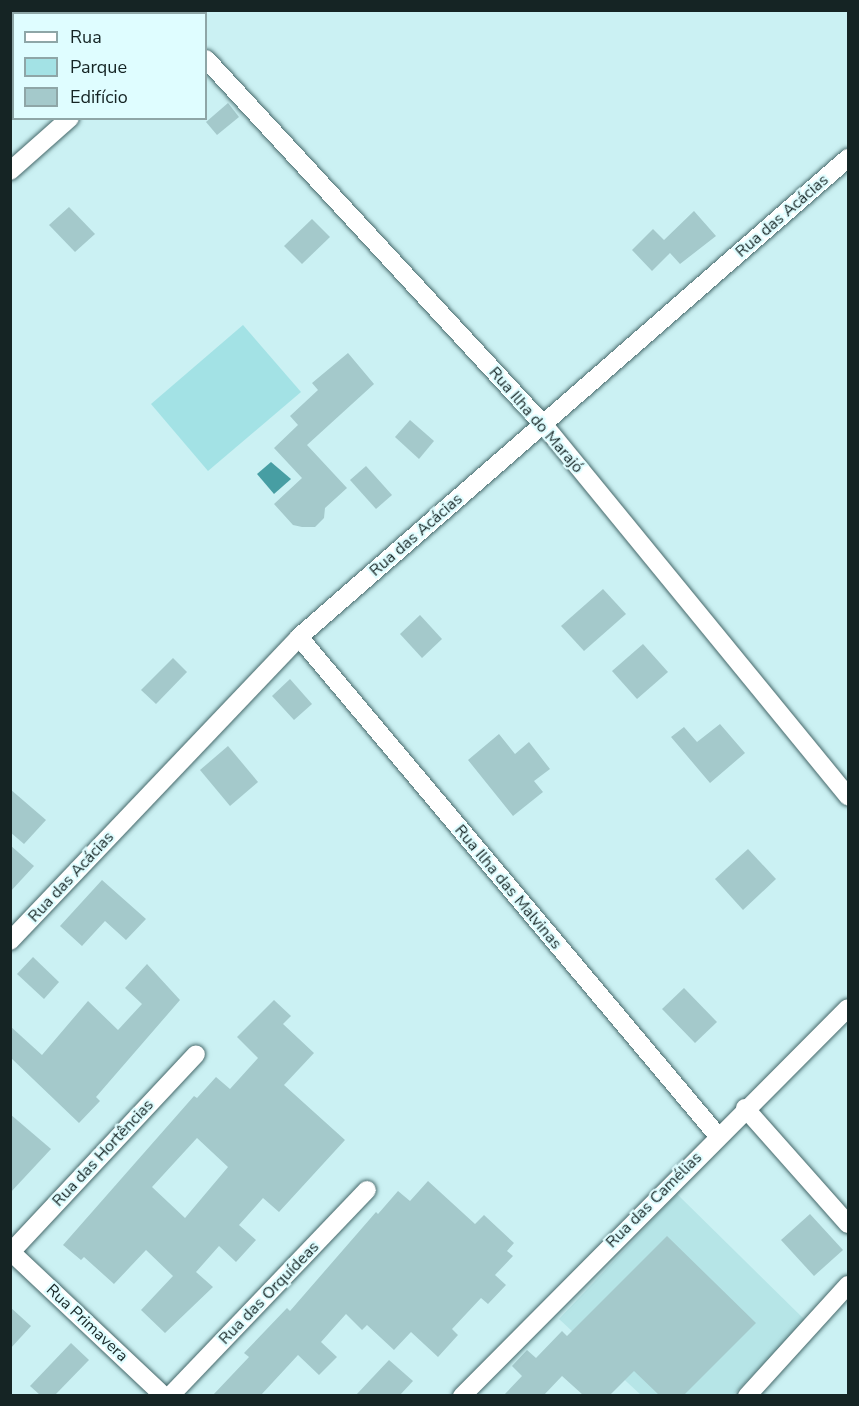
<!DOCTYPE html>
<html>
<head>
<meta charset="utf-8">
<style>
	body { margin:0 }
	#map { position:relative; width:859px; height:1406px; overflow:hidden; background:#cbf1f3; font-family:"Nunito Sans",sans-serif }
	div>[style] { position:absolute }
	.built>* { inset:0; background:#b6e5e7 }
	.green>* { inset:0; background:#a3e2e5 }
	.water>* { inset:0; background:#479ea3 }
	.building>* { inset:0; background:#a4c9cb }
	.roads { filter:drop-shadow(0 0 2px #46686a) drop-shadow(0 0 2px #46686a) }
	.street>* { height:18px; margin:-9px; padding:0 9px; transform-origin:9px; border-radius:9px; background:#fff }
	span { translate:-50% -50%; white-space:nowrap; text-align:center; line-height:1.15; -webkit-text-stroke:4.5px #dffdff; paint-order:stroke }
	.street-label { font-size:16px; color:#152424 }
	.frame { position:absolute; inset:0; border:12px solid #152424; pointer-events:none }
	.legend { position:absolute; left:12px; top:12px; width:195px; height:108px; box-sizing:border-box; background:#dffdff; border:2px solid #8ea6a7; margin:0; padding:8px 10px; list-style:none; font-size:18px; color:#152424 }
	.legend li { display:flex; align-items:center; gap:12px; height:30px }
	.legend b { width:30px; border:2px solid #8ea6a7 }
</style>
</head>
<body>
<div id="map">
	<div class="built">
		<i style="clip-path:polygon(677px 1194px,806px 1321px,733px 1395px,642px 1396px,559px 1319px)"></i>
	</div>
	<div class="green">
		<i style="clip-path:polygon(243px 325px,301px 392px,208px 471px,151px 404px)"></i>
	</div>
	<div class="water">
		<i style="clip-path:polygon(271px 462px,291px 479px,274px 494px,257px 474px)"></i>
	</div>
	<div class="building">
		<i style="clip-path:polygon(228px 103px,239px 117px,217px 135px,206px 122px)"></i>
		<i style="clip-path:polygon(69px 207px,95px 234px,75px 252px,49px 225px)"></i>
		<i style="clip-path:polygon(694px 211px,716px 236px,680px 264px,670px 253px,652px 271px,632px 250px,653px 229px,664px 240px)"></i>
		<i style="clip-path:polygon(312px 219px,330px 237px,302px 264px,284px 246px)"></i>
		<i style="clip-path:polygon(348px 353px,374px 384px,307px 445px,347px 488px,325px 508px,324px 518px,315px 527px,302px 527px,293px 525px,274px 504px,302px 478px,274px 448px,298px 425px,290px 416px,318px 390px,312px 383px)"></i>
		<i style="clip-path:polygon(410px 420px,434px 441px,419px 459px,395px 437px)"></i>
		<i style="clip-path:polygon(366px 466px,392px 495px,376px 509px,350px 480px)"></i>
		<i style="clip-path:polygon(603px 589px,626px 614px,584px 651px,561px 626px)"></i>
		<i style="clip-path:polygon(420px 615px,442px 639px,422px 658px,400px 634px)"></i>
		<i style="clip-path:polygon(643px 644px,668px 672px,637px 699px,612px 671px)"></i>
		<i style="clip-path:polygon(173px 658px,187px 672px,156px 704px,141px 690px)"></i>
		<i style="clip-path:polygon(290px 679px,312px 704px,294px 720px,272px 696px)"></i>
		<i style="clip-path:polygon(720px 724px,745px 753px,710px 783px,671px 737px,684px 727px,697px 742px)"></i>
		<i style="clip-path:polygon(499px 734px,515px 754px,529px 742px,550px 769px,534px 781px,543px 792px,513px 816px,468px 760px)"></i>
		<i style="clip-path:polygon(228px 746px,258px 782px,230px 806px,200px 770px)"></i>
		<i style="clip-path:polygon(10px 789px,46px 820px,24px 844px,10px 832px)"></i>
		<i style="clip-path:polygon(10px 845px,34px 866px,10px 892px)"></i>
		<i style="clip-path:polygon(748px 849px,776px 879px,743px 910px,715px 879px)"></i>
		<i style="clip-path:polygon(102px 880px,146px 919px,126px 940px,105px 921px,82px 946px,60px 926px)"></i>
		<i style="clip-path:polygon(33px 957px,59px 982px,44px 999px,17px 974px)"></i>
		<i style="clip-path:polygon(147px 964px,180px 1000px,96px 1097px,100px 1101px,79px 1123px,10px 1057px,10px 1026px,42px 1055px,88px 1001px,118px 1030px,142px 1004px,125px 988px)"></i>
		<i style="clip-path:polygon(684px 988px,717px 1022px,695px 1043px,662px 1009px)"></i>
		<i style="clip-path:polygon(evenodd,274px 1000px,291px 1016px,283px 1024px,314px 1053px,284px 1085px,345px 1140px,279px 1212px,263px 1198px,239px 1225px,256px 1240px,236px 1262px,219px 1246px,196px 1272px,213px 1287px,165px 1333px,141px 1310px,173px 1276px,146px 1250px,114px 1284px,84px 1257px,81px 1260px,63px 1245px,194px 1096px,197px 1098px,216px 1077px,230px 1089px,258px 1058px,237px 1037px,274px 1000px,197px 1138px,228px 1167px,185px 1218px,152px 1187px,197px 1138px)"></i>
		<i style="clip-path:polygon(10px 1114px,51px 1149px,10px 1193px)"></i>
		<i style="clip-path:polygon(428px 1181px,475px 1224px,484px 1215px,514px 1243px,507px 1251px,513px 1256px,495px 1275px,506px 1285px,488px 1304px,481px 1298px,452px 1329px,458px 1335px,438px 1357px,411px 1332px,394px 1350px,367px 1325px,362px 1330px,346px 1314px,321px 1342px,337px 1357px,319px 1375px,298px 1355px,261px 1395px,213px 1395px,249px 1357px,244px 1353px,287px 1308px,290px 1311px,376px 1212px,378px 1214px,398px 1191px,410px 1201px)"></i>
		<i style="clip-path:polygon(810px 1214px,843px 1250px,814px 1276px,781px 1240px)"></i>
		<i style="clip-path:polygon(667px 1236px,756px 1323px,684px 1395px,659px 1395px,634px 1371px,610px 1395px,583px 1395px,562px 1376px,544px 1395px,504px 1395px,522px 1376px,512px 1366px,527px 1350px,536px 1358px,562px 1331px,567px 1336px)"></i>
		<i style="clip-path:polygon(10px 1307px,31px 1326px,10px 1349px)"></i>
		<i style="clip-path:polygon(71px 1343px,89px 1360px,55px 1395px,40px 1395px,30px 1386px)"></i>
		<i style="clip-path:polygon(389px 1360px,413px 1381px,400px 1395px,356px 1395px)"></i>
	</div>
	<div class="roads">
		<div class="street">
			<i style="left:162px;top:10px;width:5px;rotate:53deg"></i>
			<i style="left:206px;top:59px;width:498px;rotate:47.3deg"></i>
			<i style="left:544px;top:425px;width:480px;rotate:50.7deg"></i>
			<i style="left:10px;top:171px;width:80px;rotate:-41.5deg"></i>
			<i style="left:299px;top:637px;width:652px;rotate:49.98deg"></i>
			<i style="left:10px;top:941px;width:419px;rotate:-46.4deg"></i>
			<i style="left:299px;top:637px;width:729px;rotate:-41.1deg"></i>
			<i style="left:745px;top:1108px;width:155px;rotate:48.4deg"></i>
			<i style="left:10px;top:1251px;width:212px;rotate:43.3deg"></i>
			<i style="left:10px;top:1253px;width:272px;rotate:-46.9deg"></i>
			<i style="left:170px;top:1396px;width:285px;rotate:-46.3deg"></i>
			<i style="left:462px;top:1396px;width:547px;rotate:-45.15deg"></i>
			<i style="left:747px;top:1396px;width:150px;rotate:-47.7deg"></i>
		</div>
	</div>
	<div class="street-label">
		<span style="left:782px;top:216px;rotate:-41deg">Rua das Acácias</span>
		<span style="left:536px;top:420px;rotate:49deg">Rua Ilha do Marajó</span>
		<span style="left:416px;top:535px;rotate:-41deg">Rua das Acácias</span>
		<span style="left:71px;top:877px;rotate:-47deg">Rua das Acácias</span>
		<span style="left:508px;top:887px;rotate:50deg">Rua Ilha das Malvinas</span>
		<span style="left:103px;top:1153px;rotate:-47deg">Rua das Hortências</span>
		<span style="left:654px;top:1200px;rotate:-45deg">Rua das Camélias</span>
		<span style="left:269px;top:1293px;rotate:-46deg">Rua das Orquídeas</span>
		<span style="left:87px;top:1323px;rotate:43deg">Rua Primavera</span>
	</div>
	<div class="frame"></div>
	<ul class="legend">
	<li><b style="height:8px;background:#fff"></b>Rua</li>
	<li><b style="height:16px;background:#a3e2e5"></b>Parque</li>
	<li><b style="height:16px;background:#a4c9cb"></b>Edifício</li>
	</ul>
</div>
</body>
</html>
